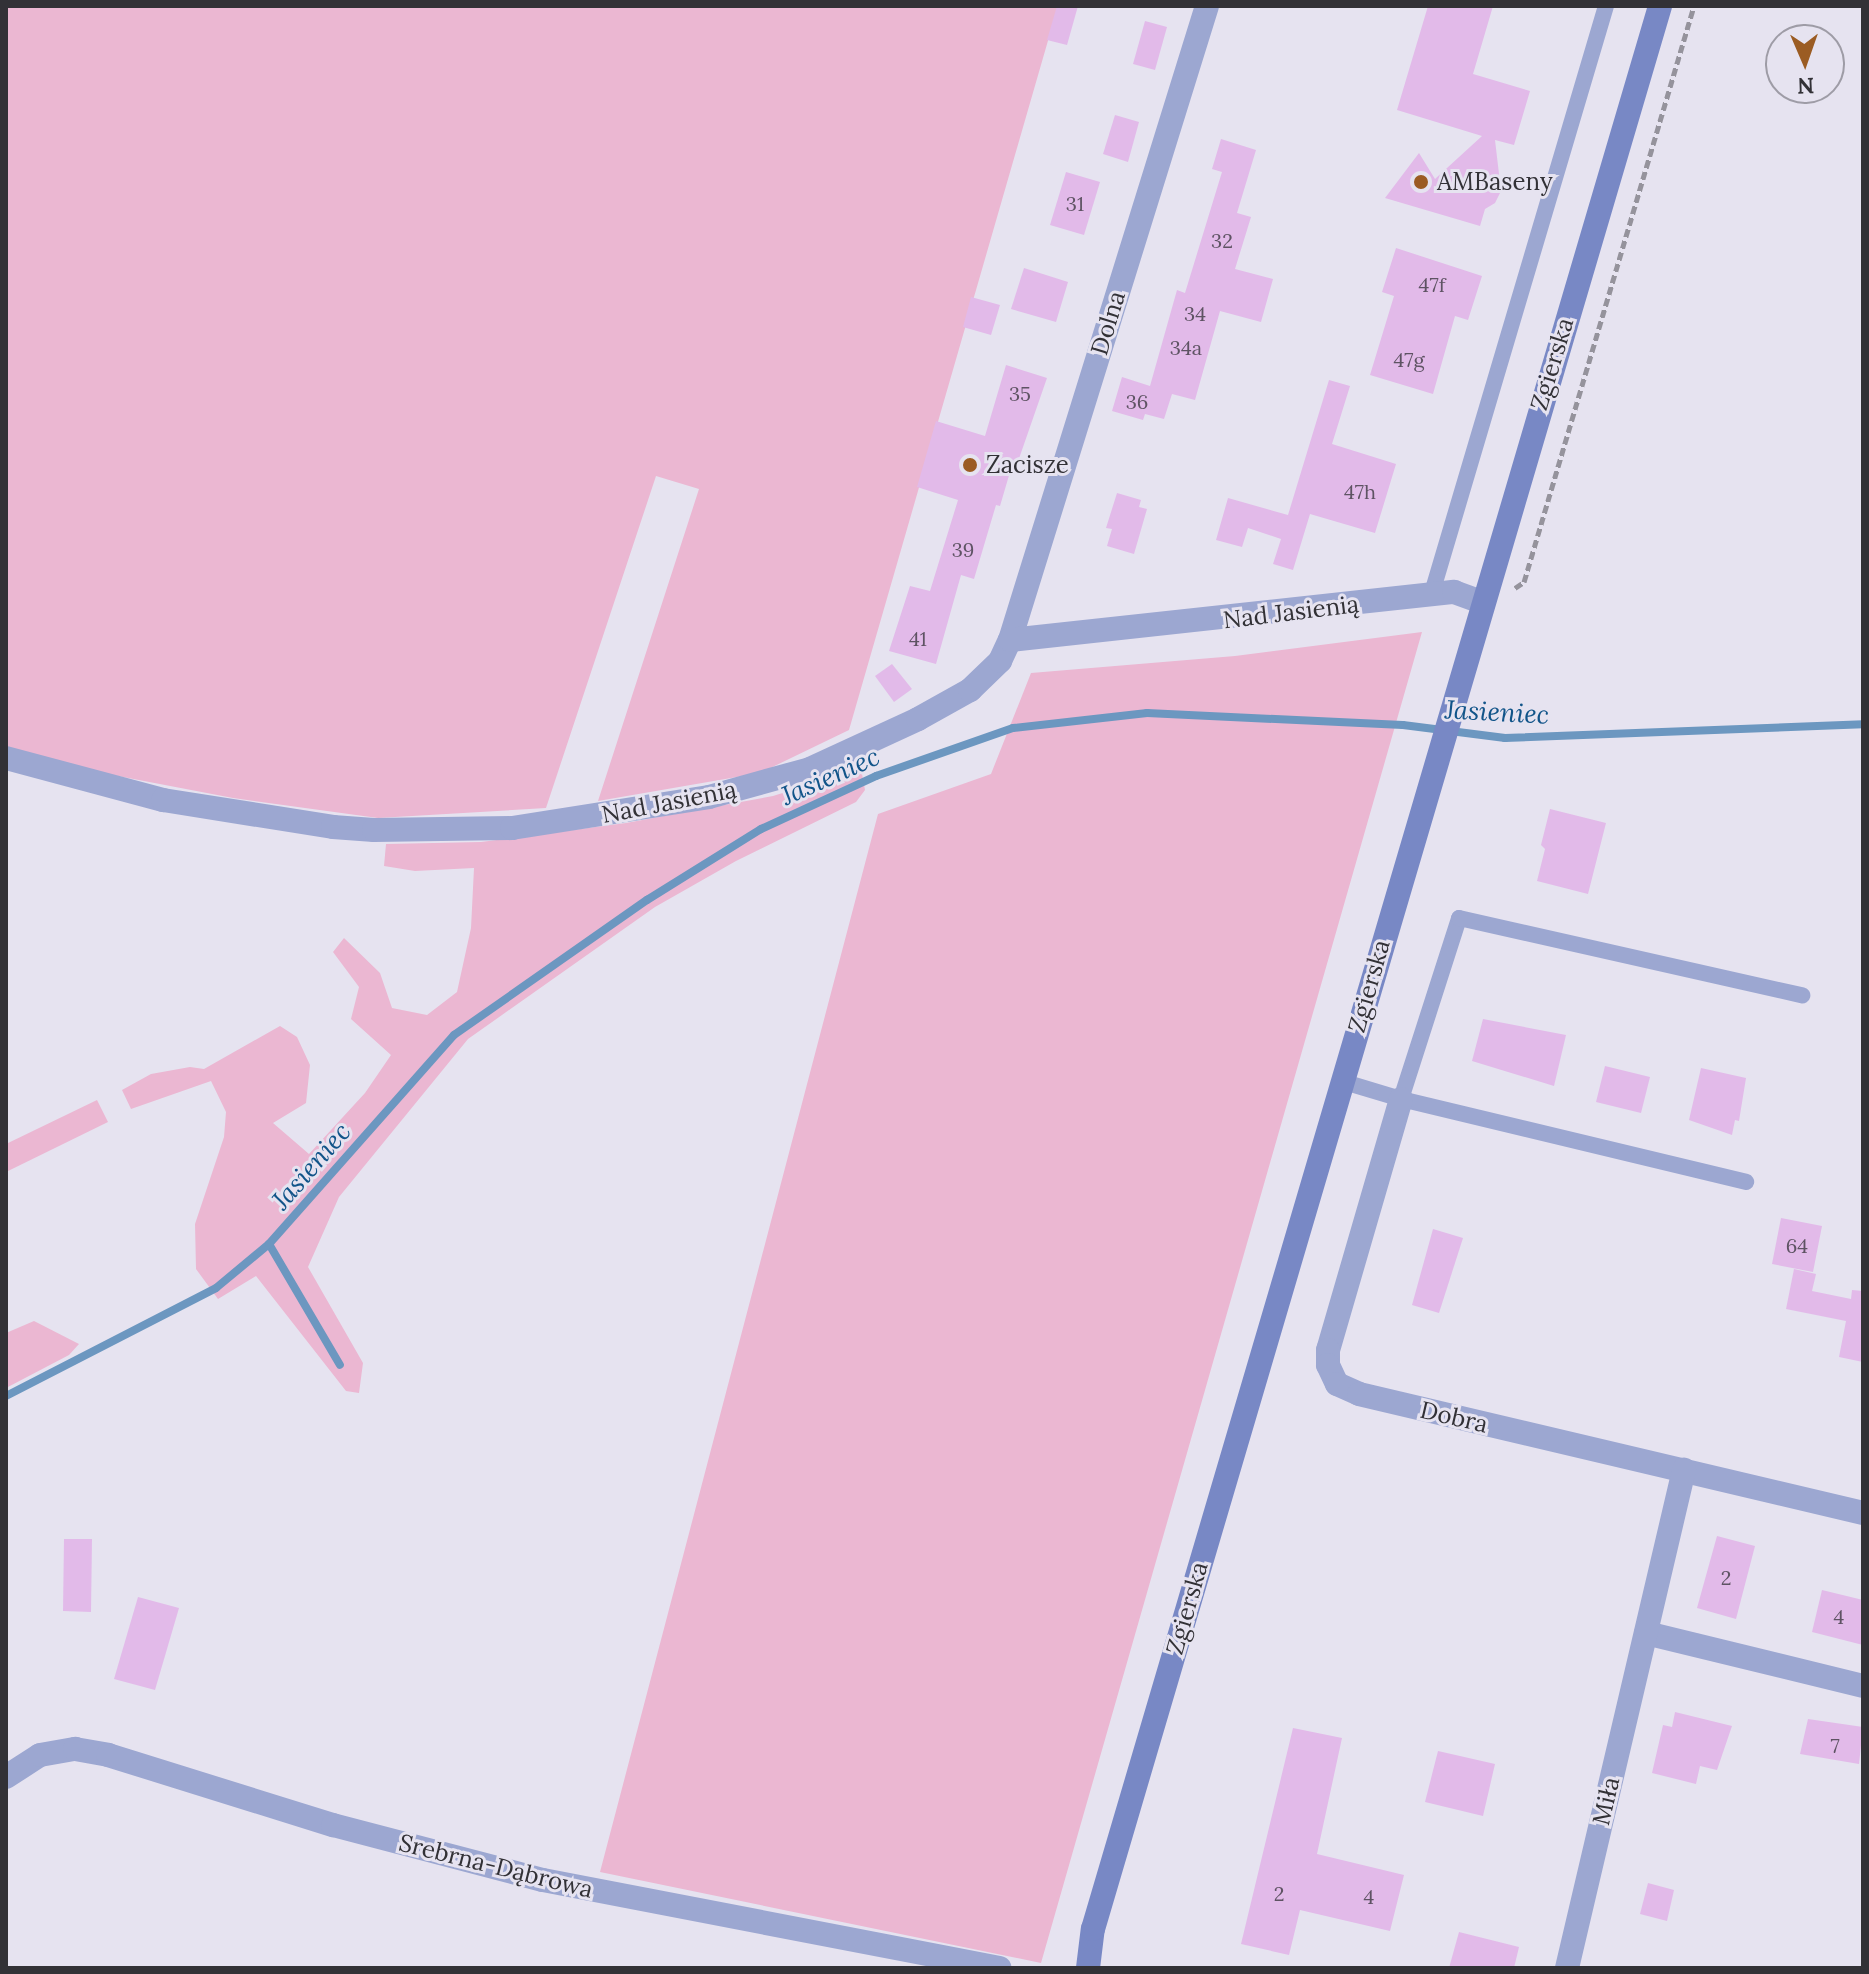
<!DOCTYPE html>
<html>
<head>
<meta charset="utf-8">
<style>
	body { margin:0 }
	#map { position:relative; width:1869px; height:1974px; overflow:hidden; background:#e6e3f0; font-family:Lora,serif }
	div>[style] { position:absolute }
	.green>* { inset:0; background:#ebb7d2 }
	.stream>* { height:8px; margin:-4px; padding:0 4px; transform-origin:4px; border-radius:4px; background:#6c97c0 }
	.building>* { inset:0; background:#e2bae9 }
	.path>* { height:5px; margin-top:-2.5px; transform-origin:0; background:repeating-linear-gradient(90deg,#95939c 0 8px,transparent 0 12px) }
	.lane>* { height:16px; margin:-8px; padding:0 8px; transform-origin:8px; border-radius:8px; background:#9ca7d1 }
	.street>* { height:24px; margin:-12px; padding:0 12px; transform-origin:12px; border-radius:12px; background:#9ca7d1 }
	.secondary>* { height:24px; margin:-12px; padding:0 12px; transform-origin:12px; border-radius:12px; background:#7888c5 }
	.dots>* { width:22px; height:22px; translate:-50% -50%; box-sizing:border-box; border:4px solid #e6e3f0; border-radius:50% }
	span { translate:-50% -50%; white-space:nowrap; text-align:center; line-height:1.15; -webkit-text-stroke:6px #e6e3f0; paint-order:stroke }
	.number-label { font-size:20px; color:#5e5363 }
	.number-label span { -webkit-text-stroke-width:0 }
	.poi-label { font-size:24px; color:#323136 }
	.left { translate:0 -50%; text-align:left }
	.street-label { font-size:24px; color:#323136 }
	.water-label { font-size:26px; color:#115489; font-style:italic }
	.frame { position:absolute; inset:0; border:8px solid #323136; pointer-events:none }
	.north { position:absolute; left:1765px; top:24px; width:80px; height:80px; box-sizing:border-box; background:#e6e3f0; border:2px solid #9e9ca6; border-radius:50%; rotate:178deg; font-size:22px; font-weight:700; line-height:32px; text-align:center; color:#323136 }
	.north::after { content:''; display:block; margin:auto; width:28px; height:36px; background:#9b5c23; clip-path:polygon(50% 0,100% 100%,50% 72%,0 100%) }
</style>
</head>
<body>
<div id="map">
	<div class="green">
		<i style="clip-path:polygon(6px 6px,1058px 6px,849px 730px,760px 773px,598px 801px,699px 489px,656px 476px,546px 808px,378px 818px,233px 798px,76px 768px,6px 747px)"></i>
		<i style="clip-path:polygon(1422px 632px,1041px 1963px,600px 1872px,878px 814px,991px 774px,1031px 673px,1235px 656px)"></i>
		<i style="clip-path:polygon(860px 763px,865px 790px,856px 802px,736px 861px,655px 907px,468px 1039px,339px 1197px,308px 1267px,363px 1363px,359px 1393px,346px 1391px,256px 1276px,218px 1299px,196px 1269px,195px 1224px,224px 1137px,226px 1112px,211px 1081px,131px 1109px,122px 1090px,151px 1074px,190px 1067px,204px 1069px,280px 1026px,297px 1037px,310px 1065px,306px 1103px,273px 1123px,309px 1154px,365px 1093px,391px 1055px,351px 1019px,359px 987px,333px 952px,344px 938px,380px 973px,392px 1008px,427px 1015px,457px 992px,471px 928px,474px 868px,415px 871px,384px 866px,386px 844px,481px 842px,626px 823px,773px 796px,824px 780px)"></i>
		<i style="clip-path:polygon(97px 1100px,108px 1122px,6px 1172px,6px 1144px)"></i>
		<i style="clip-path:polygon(34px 1321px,79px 1344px,69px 1355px,6px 1388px,6px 1333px)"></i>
	</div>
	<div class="stream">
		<i style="left:269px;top:1244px;width:140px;rotate:59.6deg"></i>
		<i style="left:6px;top:1396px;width:236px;rotate:-27.2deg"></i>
		<i style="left:216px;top:1288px;width:69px;rotate:-39.7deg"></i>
		<i style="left:269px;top:1244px;width:279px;rotate:-48.5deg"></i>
		<i style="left:454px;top:1035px;width:236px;rotate:-35deg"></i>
		<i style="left:647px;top:900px;width:134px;rotate:-31.9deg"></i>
		<i style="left:761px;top:829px;width:127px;rotate:-24.7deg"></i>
		<i style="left:876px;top:776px;width:145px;rotate:-19.3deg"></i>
		<i style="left:1013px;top:728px;width:135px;rotate:-6.4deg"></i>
		<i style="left:1147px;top:713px;width:256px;rotate:2.7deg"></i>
		<i style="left:1403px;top:725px;width:103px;rotate:7.3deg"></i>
		<i style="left:1505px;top:738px;width:358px;rotate:-2.2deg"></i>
	</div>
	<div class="building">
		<i style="clip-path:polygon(1057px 6px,1078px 6px,1067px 45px,1047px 40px)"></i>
		<i style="clip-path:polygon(1428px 6px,1493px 6px,1473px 74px,1530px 91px,1514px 145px,1495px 140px,1501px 191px,1495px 203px,1485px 209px,1480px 226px,1385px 198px,1419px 153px,1435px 179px,1482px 136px,1397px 110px)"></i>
		<i style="clip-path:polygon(1145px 21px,1167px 27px,1155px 70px,1133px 64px)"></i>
		<i style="clip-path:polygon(1115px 115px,1139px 122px,1128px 162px,1103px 154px)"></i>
		<i style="clip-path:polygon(1221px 139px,1256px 150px,1237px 213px,1251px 217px,1235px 269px,1273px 279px,1261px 322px,1220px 311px,1195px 400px,1172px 394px,1164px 419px,1145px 414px,1143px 420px,1112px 411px,1122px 377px,1150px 386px,1177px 290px,1185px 293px,1222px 172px,1212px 169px)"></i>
		<i style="clip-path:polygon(1066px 172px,1100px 182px,1084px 235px,1050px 225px)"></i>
		<i style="clip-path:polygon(1396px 248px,1482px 276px,1468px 320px,1455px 316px,1433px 394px,1370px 375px,1394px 296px,1382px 292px)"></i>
		<i style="clip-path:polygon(1024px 268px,1068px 282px,1056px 322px,1011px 309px)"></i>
		<i style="clip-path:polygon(971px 297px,1000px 305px,991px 335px,963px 327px)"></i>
		<i style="clip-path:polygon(1006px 365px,1047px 378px,1014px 473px,1010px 472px,1000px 506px,996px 505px,974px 579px,961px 575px,936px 664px,889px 651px,910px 586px,930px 591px,958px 500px,917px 487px,936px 421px,985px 436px)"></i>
		<i style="clip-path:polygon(1329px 380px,1350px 386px,1332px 444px,1396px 464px,1375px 533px,1310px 514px,1293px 570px,1273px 564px,1281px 539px,1248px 528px,1242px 547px,1216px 540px,1228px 498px,1288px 515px)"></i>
		<i style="clip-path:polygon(1117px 493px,1141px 500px,1139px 507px,1147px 509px,1134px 554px,1107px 546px,1112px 529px,1106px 528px)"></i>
		<i style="clip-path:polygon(892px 664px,912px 689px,894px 702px,875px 676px)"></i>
		<i style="clip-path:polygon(1550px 809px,1606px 823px,1588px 894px,1537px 881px,1545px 849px,1541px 845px)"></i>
		<i style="clip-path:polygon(1483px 1019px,1566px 1035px,1554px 1086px,1472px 1061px)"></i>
		<i style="clip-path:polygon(1605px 1066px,1650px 1077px,1641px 1113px,1596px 1102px)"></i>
		<i style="clip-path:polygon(1701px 1068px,1746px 1078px,1739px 1121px,1735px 1120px,1732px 1135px,1689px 1120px)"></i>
		<i style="clip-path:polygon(1781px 1218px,1822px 1226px,1813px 1272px,1772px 1264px)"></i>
		<i style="clip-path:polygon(1433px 1229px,1463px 1238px,1439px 1313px,1412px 1305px)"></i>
		<i style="clip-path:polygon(1794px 1269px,1816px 1274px,1812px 1291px,1851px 1299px,1852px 1290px,1863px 1291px,1863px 1362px,1839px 1357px,1846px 1321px,1786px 1309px)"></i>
		<i style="clip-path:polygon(1717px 1536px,1755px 1546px,1736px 1619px,1697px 1608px)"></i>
		<i style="clip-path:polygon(64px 1539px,92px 1539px,91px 1612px,63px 1611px)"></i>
		<i style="clip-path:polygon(1822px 1590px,1863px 1600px,1863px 1645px,1812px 1632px)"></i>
		<i style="clip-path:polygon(138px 1597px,179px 1608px,155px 1690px,114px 1679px)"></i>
		<i style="clip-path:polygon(1675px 1712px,1732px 1726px,1717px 1770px,1700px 1766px,1696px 1784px,1652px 1773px,1663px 1725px,1672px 1727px)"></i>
		<i style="clip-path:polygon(1808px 1719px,1863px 1727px,1859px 1764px,1800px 1754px)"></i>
		<i style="clip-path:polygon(1293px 1728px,1342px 1738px,1317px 1854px,1404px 1875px,1390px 1931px,1300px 1910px,1289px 1955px,1241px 1944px)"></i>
		<i style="clip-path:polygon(1438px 1751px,1495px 1764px,1483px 1816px,1425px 1802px)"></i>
		<i style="clip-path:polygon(1648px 1883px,1674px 1890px,1667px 1921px,1640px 1914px)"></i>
		<i style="clip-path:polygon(1459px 1932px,1519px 1947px,1514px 1968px,1449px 1968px)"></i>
	</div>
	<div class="path">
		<i style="left:1515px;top:588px;width:11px;rotate:-34deg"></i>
		<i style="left:1524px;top:582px;width:601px;rotate:-73.56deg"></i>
	</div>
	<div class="lane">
		<i style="left:1431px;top:596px;width:615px;rotate:-73.48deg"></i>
		<i style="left:1341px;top:1081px;width:63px;rotate:16.7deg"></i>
		<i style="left:1401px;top:1099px;width:190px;rotate:-72.2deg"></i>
		<i style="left:1459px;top:918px;width:352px;rotate:12.7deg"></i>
		<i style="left:1401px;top:1099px;width:355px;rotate:13.5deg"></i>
	</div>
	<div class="street">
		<i style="left:1010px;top:640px;width:664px;rotate:-72.74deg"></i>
		<i style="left:6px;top:758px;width:163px;rotate:15deg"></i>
		<i style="left:163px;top:800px;width:172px;rotate:9deg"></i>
		<i style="left:333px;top:827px;width:41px;rotate:4.2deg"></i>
		<i style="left:374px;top:830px;width:138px;rotate:-0.8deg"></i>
		<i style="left:512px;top:828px;width:199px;rotate:-8.9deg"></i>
		<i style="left:709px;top:797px;width:105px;rotate:-15.5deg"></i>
		<i style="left:810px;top:769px;width:119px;rotate:-24.8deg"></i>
		<i style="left:918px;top:719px;width:60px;rotate:-29.1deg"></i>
		<i style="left:970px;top:690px;width:42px;rotate:-44deg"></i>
		<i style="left:1000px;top:661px;width:23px;rotate:-65deg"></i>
		<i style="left:1010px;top:640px;width:447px;rotate:-6.2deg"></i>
		<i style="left:1454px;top:592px;width:30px;rotate:20deg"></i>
		<i style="left:1401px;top:1099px;width:261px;rotate:106.2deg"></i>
		<i style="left:1328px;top:1350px;width:15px;rotate:90deg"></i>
		<i style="left:1328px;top:1365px;width:21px;rotate:65deg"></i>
		<i style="left:1337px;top:1384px;width:24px;rotate:24deg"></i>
		<i style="left:1359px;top:1394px;width:518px;rotate:13.28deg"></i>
		<i style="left:1646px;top:1633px;width:223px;rotate:13.7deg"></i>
		<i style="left:6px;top:1777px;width:40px;rotate:-32.9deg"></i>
		<i style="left:40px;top:1755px;width:36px;rotate:-10deg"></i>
		<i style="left:75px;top:1749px;width:34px;rotate:10deg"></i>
		<i style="left:108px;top:1755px;width:236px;rotate:17.3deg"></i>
		<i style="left:333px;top:1825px;width:217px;rotate:14.7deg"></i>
		<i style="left:543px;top:1880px;width:465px;rotate:10.9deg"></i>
		<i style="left:1567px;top:1968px;width:512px;rotate:-76.78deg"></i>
	</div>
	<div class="secondary">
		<i style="left:1088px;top:1968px;width:39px;rotate:-83deg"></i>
		<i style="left:1093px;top:1929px;width:2005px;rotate:-73.57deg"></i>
	</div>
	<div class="dots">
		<i style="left:1421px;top:182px;background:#9b5c23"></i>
		<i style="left:970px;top:465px;background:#9b5c23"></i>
	</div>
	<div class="number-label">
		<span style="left:1075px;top:203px">31</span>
		<span style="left:1222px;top:240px">32</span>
		<span style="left:1432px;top:284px">47f</span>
		<span style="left:1195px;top:313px">34</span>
		<span style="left:1186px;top:347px">34a</span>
		<span style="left:1409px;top:359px">47g</span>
		<span style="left:1020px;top:393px">35</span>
		<span style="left:1137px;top:401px">36</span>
		<span style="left:1360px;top:491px">47h</span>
		<span style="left:963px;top:549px">39</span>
		<span style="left:918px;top:638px">41</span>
		<span style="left:1797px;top:1245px">64</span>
		<span style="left:1726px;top:1577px">2</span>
		<span style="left:1839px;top:1616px">4</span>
		<span style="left:1835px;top:1745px">7</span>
		<span style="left:1279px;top:1893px">2</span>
		<span style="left:1369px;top:1896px">4</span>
	</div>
	<div class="poi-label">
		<span class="left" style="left:1437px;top:182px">AMBaseny</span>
		<span class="left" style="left:986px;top:465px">Zacisze</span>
	</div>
	<div class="street-label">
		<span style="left:1108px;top:323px;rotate:-73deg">Dolna</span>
		<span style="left:1552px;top:364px;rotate:-73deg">Zgierska</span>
		<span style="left:1291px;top:612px;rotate:-7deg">Nad Jasienią</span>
		<span style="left:669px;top:802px;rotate:-11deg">Nad Jasienią</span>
		<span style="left:1369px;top:986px;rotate:-74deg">Zgierska</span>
		<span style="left:1454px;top:1417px;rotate:13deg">Dobra</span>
		<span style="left:1187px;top:1608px;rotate:-74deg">Zgierska</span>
		<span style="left:1606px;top:1801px;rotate:-77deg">Miła</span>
		<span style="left:496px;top:1866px;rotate:14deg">Srebrna-Dąbrowa</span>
	</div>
	<div class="water-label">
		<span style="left:1497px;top:712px;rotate:3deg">Jasieniec</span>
		<span style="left:830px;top:776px;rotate:-24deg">Jasieniec</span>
		<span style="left:311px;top:1166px;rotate:-49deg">Jasieniec</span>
	</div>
	<div class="frame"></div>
	<div class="north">N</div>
</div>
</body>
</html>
